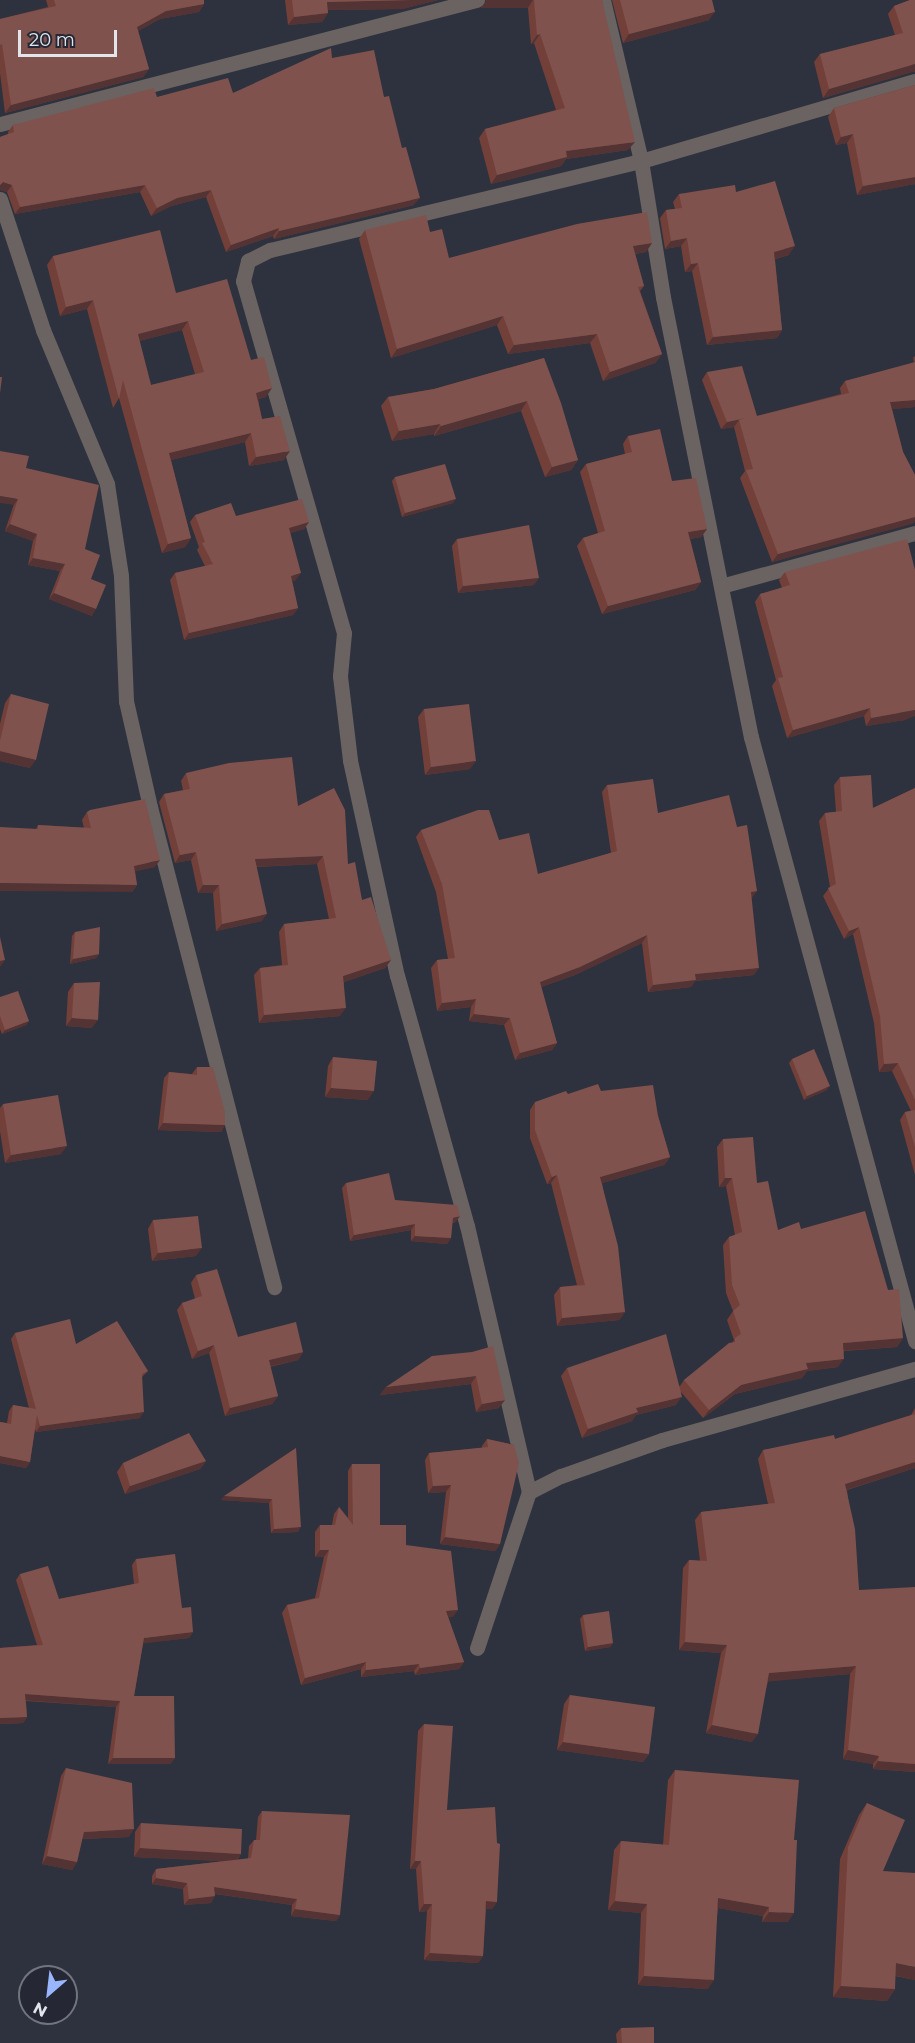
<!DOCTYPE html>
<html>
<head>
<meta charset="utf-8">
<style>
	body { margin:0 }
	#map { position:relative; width:915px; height:2043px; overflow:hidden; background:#2e323e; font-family:Montserrat,sans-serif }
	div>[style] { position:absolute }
	.minor>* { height:15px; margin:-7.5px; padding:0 7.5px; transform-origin:7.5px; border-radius:7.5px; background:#6a6361 }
	.wall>* { inset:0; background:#734039 }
	.shaded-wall>* { inset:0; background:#533333 }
	.building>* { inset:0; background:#7f524d }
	span { translate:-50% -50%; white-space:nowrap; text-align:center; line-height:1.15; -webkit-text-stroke:4.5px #252834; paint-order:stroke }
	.north { position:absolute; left:18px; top:1965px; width:60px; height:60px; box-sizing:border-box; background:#252834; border:2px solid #71747e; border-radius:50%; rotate:208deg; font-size:16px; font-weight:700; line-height:24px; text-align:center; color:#e2e5ec }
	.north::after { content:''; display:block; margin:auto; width:21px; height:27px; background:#99b5fd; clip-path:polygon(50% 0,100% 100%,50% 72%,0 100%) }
	.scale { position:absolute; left:18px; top:30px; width:99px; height:27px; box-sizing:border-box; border:3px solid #e2e5ec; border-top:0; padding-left:8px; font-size:18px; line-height:21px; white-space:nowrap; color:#e2e5ec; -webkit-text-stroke:4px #252834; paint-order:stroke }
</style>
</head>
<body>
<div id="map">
	<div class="minor">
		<i style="left:603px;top:0;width:165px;rotate:76.7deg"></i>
		<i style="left:641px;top:161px;width:138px;rotate:80.8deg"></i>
		<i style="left:663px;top:297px;width:449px;rotate:78.7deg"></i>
		<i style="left:751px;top:737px;width:626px;rotate:74.81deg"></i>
		<i style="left:0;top:124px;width:493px;rotate:-14.6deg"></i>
		<i style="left:0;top:199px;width:138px;rotate:71.8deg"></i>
		<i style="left:43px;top:330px;width:167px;rotate:67.4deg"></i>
		<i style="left:107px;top:484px;width:93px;rotate:81.3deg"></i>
		<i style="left:121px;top:576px;width:125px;rotate:87.7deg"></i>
		<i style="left:126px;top:701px;width:109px;rotate:77.2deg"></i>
		<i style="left:150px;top:807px;width:496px;rotate:75.5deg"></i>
		<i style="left:721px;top:586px;width:201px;rotate:-15.3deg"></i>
		<i style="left:529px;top:1492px;width:273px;rotate:-103.1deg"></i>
		<i style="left:467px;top:1226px;width:260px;rotate:-105.6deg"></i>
		<i style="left:397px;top:976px;width:221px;rotate:-102.3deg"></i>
		<i style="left:350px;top:760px;width:85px;rotate:-96.8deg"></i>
		<i style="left:340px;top:676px;width:43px;rotate:-84.7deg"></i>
		<i style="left:344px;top:633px;width:366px;rotate:-106deg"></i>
		<i style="left:243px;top:281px;width:21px;rotate:-76deg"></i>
		<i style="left:248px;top:261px;width:25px;rotate:-27deg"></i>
		<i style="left:270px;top:250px;width:382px;rotate:-13.5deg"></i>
		<i style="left:641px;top:161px;width:285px;rotate:-16.3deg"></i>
		<i style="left:477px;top:1648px;width:164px;rotate:-71.6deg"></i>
		<i style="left:529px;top:1492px;width:36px;rotate:-27deg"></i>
		<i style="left:561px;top:1476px;width:107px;rotate:-19.6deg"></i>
		<i style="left:662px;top:1440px;width:263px;rotate:-15.7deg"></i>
	</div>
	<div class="wall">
		<i style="clip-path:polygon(46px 0,204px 0,204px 4px,199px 12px,160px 19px,138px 31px,149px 69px,143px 77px,5px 113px,0 73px,0 19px,48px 7px)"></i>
		<i style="clip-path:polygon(285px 0,438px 0,402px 9px,328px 10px,328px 13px,322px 22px,288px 25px)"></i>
		<i style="clip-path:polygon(486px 0,602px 0,628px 150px,566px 159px,561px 166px,491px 184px,479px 138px,485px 129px,556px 110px,534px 43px,531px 44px,528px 8px,481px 8px,486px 2px)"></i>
		<i style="clip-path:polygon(612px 0,712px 0,709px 20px,623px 43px)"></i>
		<i style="clip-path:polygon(910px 0,912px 72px,823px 98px,814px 62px,820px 54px,895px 35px,888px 14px,894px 6px)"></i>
		<i style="clip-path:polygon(332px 58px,384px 97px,414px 205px,274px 239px,273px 236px,226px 252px,206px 197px,171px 206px,151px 216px,140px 192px,15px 214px,7px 192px,0 190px,0 137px,8px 134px,8px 132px,13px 125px,157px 97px,233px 93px)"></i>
		<i style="clip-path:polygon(915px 85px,915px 184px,857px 195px,847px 143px,836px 145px,828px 117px,834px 108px)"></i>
		<i style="clip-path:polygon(736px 192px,789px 255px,775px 259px,782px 330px,777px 338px,707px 345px,692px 271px,685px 272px,681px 246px,665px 249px,660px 218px,666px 210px,675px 209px,673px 202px,679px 194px)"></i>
		<i style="clip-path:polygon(365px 230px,430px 232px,449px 258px,652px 243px,646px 252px,635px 254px,644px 286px,640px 291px,662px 354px,655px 363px,603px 381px,590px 343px,508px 354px,497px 325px,391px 358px,359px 239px)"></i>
		<i style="clip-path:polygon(evenodd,53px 256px,176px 293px,251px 360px,266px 397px,258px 399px,262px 419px,284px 460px,249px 466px,245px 442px,171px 460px,191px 538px,185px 547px,162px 553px,119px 398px,113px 408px,87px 309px,60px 316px,47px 265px,53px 256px,182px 330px,195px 374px,151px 385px,139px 341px,182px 330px)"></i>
		<i style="clip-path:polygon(915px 356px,915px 407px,892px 409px,903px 452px,915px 475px,915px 522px,772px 562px,740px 478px,745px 471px,734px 427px,721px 429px,702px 380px,707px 372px,757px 416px,841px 394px,840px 388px,845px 381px,914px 363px,913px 358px)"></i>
		<i style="clip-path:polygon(544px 358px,578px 460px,571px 470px,545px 477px,521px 411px,434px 436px,434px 434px,392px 441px,381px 406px,388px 397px,434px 389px)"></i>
		<i style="clip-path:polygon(628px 436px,672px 481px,707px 529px,701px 537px,690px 539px,701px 582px,695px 590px,602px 614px,577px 546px,583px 538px,598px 533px,580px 472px,586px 464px,625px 454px,623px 444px)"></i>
		<i style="clip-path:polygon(26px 468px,85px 549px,91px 579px,92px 616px,49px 599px,60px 571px,28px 565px,33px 541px,5px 531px)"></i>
		<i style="clip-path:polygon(395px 477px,453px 503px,402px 517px,392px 481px)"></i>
		<i style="clip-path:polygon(195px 515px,236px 516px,309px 522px,304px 529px,290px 533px,296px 580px,292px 581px,298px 608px,293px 615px,184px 640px,170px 580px,175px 573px,205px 566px,197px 550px,199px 547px,190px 522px)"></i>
		<i style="clip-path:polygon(457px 539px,534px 585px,458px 593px,452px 546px)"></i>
		<i style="clip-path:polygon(785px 572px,905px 720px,866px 726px,864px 716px,787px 738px,772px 686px,776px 680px,755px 602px,760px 594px,782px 588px,779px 580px)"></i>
		<i style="clip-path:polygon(11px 694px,30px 768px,0 761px,0 724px,5px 703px)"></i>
		<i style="clip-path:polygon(424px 709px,470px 769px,425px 775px,418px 717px)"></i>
		<i style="clip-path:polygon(186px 773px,298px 806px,348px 864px,362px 900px,391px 960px,385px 968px,344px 982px,340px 1016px,259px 1023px,254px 975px,260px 968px,282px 965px,279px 932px,284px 924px,329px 919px,317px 864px,256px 867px,262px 921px,216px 931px,213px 893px,198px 893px,191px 860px,175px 863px,159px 802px,164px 794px,183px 790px,181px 781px)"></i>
		<i style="clip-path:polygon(840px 777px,873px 808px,915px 788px,915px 1175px,900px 1120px,905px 1112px,911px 1111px,892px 1071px,879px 1072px,874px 1023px,853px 934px,844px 939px,823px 896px,830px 887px,819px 821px,825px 813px,836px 812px,834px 785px)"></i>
		<i style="clip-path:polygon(607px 785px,658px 813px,737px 827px,757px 891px,751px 898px,754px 975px,695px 981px,691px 987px,648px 992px,642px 943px,575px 975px,541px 987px,557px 1043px,552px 1050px,515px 1060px,504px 1025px,469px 1021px,471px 1007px,437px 1011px,431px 968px,437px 960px,448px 959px,436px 892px,416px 837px,421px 830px,499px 840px,538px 874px,611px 853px,602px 792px)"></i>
		<i style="clip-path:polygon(87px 812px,155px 867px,135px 871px,137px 885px,132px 892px,36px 829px,38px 825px,84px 828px,82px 820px)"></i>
		<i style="clip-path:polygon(75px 932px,99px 954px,96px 958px,70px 964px,72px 936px)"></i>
		<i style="clip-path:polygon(74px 983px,92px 1028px,66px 1026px,68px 992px)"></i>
		<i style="clip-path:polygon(0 997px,29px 1021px,26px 1025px,2px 1034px,0 1029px)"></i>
		<i style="clip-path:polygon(333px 1057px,368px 1100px,325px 1097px,328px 1066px)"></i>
		<i style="clip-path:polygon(792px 1059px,827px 1090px,804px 1100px,789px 1063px)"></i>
		<i style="clip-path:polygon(197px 1067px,225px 1125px,221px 1132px,158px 1130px,164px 1078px,169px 1072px,192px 1074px)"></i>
		<i style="clip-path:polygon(601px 1091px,658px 1116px,670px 1157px,664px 1165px,602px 1183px,625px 1312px,619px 1320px,557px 1326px,554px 1295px,560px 1287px,577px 1285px,551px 1183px,547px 1184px,530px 1138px,530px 1110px,535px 1102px,568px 1094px)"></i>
		<i style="clip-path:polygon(3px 1104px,61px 1154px,5px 1163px,0 1131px,0 1108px)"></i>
		<i style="clip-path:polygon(723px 1139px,757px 1183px,778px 1230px,801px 1229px,888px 1290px,903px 1338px,897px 1347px,844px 1351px,838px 1367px,807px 1371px,802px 1378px,735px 1394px,703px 1418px,681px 1392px,676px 1405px,636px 1415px,632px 1421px,582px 1438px,561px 1376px,567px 1368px,680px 1386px,684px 1380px,732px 1343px,734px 1340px,727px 1320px,733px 1311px,726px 1293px,723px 1245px,729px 1237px,735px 1235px,726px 1186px,719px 1187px,717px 1147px)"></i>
		<i style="clip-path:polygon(346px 1183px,456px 1222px,452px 1223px,451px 1238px,447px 1244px,411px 1241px,411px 1230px,350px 1241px,342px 1188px)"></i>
		<i style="clip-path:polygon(153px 1220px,196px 1256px,152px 1261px,148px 1229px)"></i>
		<i style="clip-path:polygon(196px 1275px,238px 1337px,303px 1352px,298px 1360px,270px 1367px,278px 1396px,272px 1404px,225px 1416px,209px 1353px,192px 1359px,177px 1310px,182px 1303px,195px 1299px,191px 1283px)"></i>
		<i style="clip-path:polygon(15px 1333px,76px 1344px,148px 1371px,142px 1377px,140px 1418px,36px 1432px,35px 1429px,30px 1462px,26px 1468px,0 1463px,0 1422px,7px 1423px,9px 1411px,13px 1405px,29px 1408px,11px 1339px)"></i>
		<i style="clip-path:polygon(472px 1352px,499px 1408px,476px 1412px,471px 1384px,380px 1395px,386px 1387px)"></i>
		<i style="clip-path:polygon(915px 1408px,915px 1468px,847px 1490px,859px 1590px,915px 1772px,873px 1769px,873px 1764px,843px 1759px,850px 1674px,768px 1681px,752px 1742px,706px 1733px,721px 1653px,679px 1650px,683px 1568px,689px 1560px,700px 1561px,695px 1520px,701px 1512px,768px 1504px,758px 1459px,763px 1450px,835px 1439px,911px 1415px)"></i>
		<i style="clip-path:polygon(487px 1439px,514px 1445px,500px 1544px,495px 1551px,440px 1544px,446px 1492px,428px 1493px,425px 1460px,429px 1453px,482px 1448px,482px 1446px)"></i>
		<i style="clip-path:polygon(296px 1448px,298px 1532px,271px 1533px,269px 1503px,221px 1500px)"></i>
		<i style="clip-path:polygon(206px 1461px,200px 1469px,125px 1494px,117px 1472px,123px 1463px)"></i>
		<i style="clip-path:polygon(352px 1464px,380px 1525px,406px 1545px,453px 1617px,448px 1617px,464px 1662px,459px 1669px,415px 1675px,414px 1671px,361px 1677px,361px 1669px,301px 1685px,282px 1613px,287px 1605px,315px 1598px,324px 1557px,315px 1557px,315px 1532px,320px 1525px,332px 1525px,334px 1514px,339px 1507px,348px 1518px,348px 1471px)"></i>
		<i style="clip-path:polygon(136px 1559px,182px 1608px,193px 1632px,189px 1638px,143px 1643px,134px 1696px,175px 1758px,170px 1764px,108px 1764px,116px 1707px,26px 1701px,27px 1717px,23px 1723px,0 1724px,0 1648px,37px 1645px,16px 1580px,20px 1574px,59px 1599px,134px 1584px,132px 1565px)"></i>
		<i style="clip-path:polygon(583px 1615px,613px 1643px,610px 1647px,585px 1651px,580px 1619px)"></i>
		<i style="clip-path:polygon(570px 1695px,649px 1754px,643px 1762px,557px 1750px,564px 1704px)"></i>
		<i style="clip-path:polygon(424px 1724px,447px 1810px,497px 1902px,492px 1909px,486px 1909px,483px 1956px,478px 1963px,424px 1960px,427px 1911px,419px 1912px,416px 1869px,410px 1869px,418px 1731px)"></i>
		<i style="clip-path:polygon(66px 1768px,129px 1837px,82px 1839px,77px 1862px,72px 1870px,42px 1864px,61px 1776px)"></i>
		<i style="clip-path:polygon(675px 1770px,788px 1922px,762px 1922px,763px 1916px,718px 1908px,708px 1989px,638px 1985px,641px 1913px,608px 1910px,614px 1850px,621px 1841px,663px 1845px,668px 1780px)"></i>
		<i style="clip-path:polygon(867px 1803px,883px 1871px,915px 1980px,895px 1976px,895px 1989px,887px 2001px,833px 1997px,840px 1859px,859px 1815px)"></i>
		<i style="clip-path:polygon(262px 1811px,340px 1915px,336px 1921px,291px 1916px,292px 1905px,215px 1894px,211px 1903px,184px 1905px,183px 1889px,152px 1884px,152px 1876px,156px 1869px,225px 1861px,134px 1857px,135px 1832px,141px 1823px,241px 1854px,237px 1860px,248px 1859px,249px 1846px,254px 1840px,256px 1840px,258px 1817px)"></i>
		<i style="clip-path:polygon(621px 2028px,654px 2043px,617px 2043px,616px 2034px)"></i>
	</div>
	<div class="shaded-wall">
		<i style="clip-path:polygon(411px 0,438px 0,402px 9px,321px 10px,327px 2px)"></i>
		<i style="clip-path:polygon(487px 0,533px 0,528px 8px,481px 8px)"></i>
		<i style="clip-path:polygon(204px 4px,199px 12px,160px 19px,131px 35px,137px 27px,166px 11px)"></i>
		<i style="clip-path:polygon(715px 12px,709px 20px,623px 43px,629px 34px)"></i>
		<i style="clip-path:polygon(328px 13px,322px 22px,288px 25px,294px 17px)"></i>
		<i style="clip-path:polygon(540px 34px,534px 43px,531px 44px,537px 35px)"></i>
		<i style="clip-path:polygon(915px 64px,915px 72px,912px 72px,823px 98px,829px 89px)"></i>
		<i style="clip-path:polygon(149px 69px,143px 77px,5px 113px,11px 105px)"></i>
		<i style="clip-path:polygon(853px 134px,847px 143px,836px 145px,841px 137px)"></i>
		<i style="clip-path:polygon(635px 142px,628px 150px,566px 159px,561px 166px,491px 184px,497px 175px,566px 151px)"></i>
		<i style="clip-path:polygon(915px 177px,915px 184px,857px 195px,863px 186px)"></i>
		<i style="clip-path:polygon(3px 182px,12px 185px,7px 192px,0 190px,0 185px)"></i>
		<i style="clip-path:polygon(145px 185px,140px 192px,15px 214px,20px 207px)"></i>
		<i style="clip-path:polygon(211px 190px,206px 197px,171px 206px,151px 216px,157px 208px,177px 198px)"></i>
		<i style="clip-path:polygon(420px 198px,414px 205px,274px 239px,279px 231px)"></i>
		<i style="clip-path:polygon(279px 228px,273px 236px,226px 252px,231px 245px)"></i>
		<i style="clip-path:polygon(687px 238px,681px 246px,665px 249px,671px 241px)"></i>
		<i style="clip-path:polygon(652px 243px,646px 252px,627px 255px,633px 246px)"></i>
		<i style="clip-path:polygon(795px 246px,789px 255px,769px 260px,774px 252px)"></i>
		<i style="clip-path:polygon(698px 263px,692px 271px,685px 272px,691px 264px)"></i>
		<i style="clip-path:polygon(93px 300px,87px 309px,60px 316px,66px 307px)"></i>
		<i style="clip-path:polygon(503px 316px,497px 325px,391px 358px,397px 349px)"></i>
		<i style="clip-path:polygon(188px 321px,182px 330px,131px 343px,138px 334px)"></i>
		<i style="clip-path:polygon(782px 330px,777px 338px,707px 345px,713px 337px)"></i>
		<i style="clip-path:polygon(597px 334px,590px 343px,508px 354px,514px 345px)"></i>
		<i style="clip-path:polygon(662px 354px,655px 363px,603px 381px,610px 372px)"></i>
		<i style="clip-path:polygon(272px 388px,266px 397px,250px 402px,256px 393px)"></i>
		<i style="clip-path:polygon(915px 400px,915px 407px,885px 410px,890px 402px)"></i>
		<i style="clip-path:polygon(527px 401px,521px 411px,434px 436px,441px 426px)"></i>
		<i style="clip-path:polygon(746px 418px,739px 420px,734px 427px,721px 429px,727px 422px)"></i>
		<i style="clip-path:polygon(440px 424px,434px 434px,392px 441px,399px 431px)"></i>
		<i style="clip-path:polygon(251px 433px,245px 442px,163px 462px,169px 453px)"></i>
		<i style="clip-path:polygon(290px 451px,284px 460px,249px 466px,256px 457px)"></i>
		<i style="clip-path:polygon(578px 460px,571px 470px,545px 477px,552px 467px)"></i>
		<i style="clip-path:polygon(0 496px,18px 499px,14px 505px,0 503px)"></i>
		<i style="clip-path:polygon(456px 499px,453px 503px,402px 517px,405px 513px)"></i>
		<i style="clip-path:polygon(915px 517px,915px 522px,912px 524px,772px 562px,778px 554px)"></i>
		<i style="clip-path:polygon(309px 522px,304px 529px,284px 535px,289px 528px)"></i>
		<i style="clip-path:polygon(10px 524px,37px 534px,33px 541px,5px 531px)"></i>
		<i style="clip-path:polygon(707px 529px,701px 537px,682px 540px,688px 532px)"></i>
		<i style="clip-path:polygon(191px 538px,185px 547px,162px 553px,168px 544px)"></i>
		<i style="clip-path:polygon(33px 558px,65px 564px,60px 571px,28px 565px)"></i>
		<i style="clip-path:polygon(301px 573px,296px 580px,286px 583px,291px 576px)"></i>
		<i style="clip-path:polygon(539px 578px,534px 585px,458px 593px,463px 586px)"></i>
		<i style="clip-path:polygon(701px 582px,695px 590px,602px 614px,608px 606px)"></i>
		<i style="clip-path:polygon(54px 593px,96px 609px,92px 616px,49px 599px)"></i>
		<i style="clip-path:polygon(298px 608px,293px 615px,184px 640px,189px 633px)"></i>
		<i style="clip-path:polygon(870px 708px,864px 716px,787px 738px,793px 730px)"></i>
		<i style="clip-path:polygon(915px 710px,915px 716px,905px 720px,866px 726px,871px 718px)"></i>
		<i style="clip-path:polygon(0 751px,36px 760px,30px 768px,0 761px)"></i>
		<i style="clip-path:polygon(476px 761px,470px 769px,425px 775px,431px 767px)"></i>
		<i style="clip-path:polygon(196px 852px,191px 860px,175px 863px,180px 855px)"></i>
		<i style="clip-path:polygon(323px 856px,317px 864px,249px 867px,255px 859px)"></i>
		<i style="clip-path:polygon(160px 860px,155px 867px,129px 873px,134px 866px)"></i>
		<i style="clip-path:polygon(0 883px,137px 885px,132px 892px,0 891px)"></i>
		<i style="clip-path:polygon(203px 885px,219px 885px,213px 893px,198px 893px)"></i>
		<i style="clip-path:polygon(757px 891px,752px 898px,745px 899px,751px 892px)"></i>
		<i style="clip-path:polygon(267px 914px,262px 921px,216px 931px,222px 924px)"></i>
		<i style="clip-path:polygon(859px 927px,853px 934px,844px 939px,849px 931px)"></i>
		<i style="clip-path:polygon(647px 935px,642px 943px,575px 975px,535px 989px,540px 982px)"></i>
		<i style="clip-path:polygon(99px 954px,96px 958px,70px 964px,73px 959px)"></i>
		<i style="clip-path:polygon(5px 960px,0 967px,0 961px)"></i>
		<i style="clip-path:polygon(391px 960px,385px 968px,338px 984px,343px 976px)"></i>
		<i style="clip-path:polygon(759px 968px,754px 975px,695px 981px,691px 987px,648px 992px,653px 985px,695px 974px)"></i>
		<i style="clip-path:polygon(476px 999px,471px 1007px,437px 1011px,442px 1003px)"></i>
		<i style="clip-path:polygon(346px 1008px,340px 1016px,259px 1023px,264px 1015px)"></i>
		<i style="clip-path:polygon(474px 1014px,510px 1018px,504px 1025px,469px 1021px)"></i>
		<i style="clip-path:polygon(72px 1018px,98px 1020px,92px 1028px,66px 1026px)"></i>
		<i style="clip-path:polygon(29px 1021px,26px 1025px,2px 1034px,5px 1030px)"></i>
		<i style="clip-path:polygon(557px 1043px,552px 1050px,515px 1060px,520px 1053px)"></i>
		<i style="clip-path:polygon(898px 1063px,892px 1071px,879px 1072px,884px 1064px)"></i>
		<i style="clip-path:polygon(830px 1086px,827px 1090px,804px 1100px,807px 1096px)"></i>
		<i style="clip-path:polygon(331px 1088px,374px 1091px,368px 1100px,325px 1097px)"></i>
		<i style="clip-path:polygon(163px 1123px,225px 1125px,221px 1132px,158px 1130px)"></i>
		<i style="clip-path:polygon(67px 1146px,61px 1154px,5px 1163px,11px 1155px)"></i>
		<i style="clip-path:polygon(670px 1157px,664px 1165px,595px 1185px,600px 1177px)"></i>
		<i style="clip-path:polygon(557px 1175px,551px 1183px,547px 1184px,552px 1177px)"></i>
		<i style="clip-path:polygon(725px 1178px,732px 1178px,726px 1186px,719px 1187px)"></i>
		<i style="clip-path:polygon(460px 1216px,456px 1222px,449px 1223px,453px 1218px)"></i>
		<i style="clip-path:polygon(415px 1224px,411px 1230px,350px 1241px,354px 1235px)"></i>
		<i style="clip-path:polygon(415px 1236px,451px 1238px,447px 1244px,411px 1241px)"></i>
		<i style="clip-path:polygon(202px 1248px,196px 1256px,152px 1261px,158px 1253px)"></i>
		<i style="clip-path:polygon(625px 1312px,619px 1320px,557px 1326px,562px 1318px)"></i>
		<i style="clip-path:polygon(903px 1338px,897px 1347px,837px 1351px,843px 1343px)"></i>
		<i style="clip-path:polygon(214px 1345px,209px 1353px,192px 1359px,198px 1351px)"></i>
		<i style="clip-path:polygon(303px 1352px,298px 1360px,263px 1368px,269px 1360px)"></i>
		<i style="clip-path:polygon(844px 1359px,838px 1367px,807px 1371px,802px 1378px,735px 1394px,703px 1418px,709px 1410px,741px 1385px,806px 1363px)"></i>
		<i style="clip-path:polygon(476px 1376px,471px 1384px,380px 1395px,386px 1387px)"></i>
		<i style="clip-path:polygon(278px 1396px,272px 1404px,225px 1416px,230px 1408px)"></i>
		<i style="clip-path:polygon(682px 1397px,676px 1405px,636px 1415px,632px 1421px,582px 1438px,588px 1429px,636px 1408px)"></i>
		<i style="clip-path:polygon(505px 1400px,499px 1408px,476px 1412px,482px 1404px)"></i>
		<i style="clip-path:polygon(144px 1412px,140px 1418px,36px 1432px,40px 1426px)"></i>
		<i style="clip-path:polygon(0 1456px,30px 1462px,26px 1468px,0 1463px)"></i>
		<i style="clip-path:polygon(206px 1461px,200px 1469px,125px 1494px,130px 1486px)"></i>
		<i style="clip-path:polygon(915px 1462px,915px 1468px,839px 1492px,845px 1484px)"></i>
		<i style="clip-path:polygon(451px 1485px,446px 1492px,428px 1493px,433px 1486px)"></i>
		<i style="clip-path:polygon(224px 1496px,272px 1499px,269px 1503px,221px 1500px)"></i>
		<i style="clip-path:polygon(301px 1527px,298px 1532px,271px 1533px,274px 1529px)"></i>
		<i style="clip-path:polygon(445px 1537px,500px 1544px,495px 1551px,440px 1544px)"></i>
		<i style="clip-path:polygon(320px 1550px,329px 1550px,324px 1557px,315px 1557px)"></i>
		<i style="clip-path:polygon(458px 1610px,453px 1617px,441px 1618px,446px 1611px)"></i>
		<i style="clip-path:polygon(193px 1632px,189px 1638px,140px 1644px,144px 1638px)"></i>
		<i style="clip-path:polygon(685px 1642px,727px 1645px,721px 1653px,679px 1650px)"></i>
		<i style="clip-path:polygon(613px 1643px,610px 1647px,585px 1651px,588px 1647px)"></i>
		<i style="clip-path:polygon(366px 1662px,361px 1669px,301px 1685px,305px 1678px)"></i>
		<i style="clip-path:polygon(464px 1662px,459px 1669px,415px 1675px,420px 1668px)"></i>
		<i style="clip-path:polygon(419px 1664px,414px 1671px,361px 1677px,366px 1670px)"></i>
		<i style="clip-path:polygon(856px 1666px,850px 1674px,764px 1682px,769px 1673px)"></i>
		<i style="clip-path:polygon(25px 1694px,120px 1701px,116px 1707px,21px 1700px)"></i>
		<i style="clip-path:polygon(27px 1717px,23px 1723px,0 1724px,0 1718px)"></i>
		<i style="clip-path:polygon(712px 1725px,758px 1734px,752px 1742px,706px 1733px)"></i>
		<i style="clip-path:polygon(563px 1742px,649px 1754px,643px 1762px,557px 1750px)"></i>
		<i style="clip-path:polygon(848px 1750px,879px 1756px,873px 1764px,843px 1759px)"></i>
		<i style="clip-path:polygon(113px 1758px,175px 1758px,170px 1764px,108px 1764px)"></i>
		<i style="clip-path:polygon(878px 1761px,915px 1764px,915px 1772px,873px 1769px)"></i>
		<i style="clip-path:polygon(134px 1829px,129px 1837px,78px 1839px,84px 1832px)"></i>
		<i style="clip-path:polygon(140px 1848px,241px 1854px,235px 1862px,134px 1857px)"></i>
		<i style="clip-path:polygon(47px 1856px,77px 1862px,72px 1870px,42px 1864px)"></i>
		<i style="clip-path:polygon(415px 1861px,421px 1861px,416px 1869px,410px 1869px)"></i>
		<i style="clip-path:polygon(156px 1878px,187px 1883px,183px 1889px,152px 1884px)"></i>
		<i style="clip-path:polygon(214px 1887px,297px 1899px,292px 1905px,210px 1893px)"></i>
		<i style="clip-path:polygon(215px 1896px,211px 1903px,184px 1905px,189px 1899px)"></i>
		<i style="clip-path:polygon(718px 1898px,769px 1907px,763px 1916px,712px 1907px)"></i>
		<i style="clip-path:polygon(486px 1901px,497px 1902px,492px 1909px,481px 1909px)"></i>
		<i style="clip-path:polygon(615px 1901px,647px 1904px,641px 1913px,608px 1910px)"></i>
		<i style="clip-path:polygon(424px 1904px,432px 1904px,427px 1911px,419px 1912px)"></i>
		<i style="clip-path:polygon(295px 1909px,340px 1915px,336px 1921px,291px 1916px)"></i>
		<i style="clip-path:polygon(769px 1912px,794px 1913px,788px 1922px,762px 1922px)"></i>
		<i style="clip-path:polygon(430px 1953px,483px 1956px,478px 1963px,424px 1960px)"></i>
		<i style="clip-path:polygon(896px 1963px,915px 1967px,915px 1980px,888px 1974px)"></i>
		<i style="clip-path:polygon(644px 1976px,714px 1980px,708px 1989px,638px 1985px)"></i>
		<i style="clip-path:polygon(841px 1986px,895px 1989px,887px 2001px,833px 1997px)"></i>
	</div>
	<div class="building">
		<i style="clip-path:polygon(54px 0,204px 0,204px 4px,166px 11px,137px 27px,149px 69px,11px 105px,2px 44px,0 45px,0 19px,56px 6px)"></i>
		<i style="clip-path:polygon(292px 0,411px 0,327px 2px,328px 13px,294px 17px)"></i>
		<i style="clip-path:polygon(534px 0,602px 0,635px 142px,566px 151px,567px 157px,497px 175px,485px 129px,565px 108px,540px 34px,537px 35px)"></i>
		<i style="clip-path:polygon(620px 0,712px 0,715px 12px,629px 34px)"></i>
		<i style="clip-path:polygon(910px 0,915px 0,915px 64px,829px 89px,820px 54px,903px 33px,894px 6px)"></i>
		<i style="clip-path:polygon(331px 48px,332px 58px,374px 50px,384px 97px,389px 96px,402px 148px,406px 147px,420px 198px,279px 231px,279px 228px,231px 245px,211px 190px,177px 198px,157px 208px,145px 185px,20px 207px,12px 185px,3px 182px,0 185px,0 137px,14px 132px,13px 125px,154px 88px,157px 97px,228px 78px,233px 93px)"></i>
		<i style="clip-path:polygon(915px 85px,915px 177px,863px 186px,853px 134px,841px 137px,834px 108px)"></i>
		<i style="clip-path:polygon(775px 181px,795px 246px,774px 252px,782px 330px,713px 337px,698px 263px,691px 264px,687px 238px,671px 241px,666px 210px,682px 208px,679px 194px,735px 185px,736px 192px)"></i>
		<i style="clip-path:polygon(647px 212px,652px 243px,633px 246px,644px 286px,638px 287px,662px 354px,610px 372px,597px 334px,514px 345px,503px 316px,397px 349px,365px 230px,426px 215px,430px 232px,442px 229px,449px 258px,577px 224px)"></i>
		<i style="clip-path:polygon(evenodd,160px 230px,176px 293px,227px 279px,251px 360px,264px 357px,272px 388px,256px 393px,262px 419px,280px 416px,290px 451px,256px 457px,251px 433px,169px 453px,191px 538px,168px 544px,123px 380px,119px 399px,93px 300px,66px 307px,53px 256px,160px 230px,188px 321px,204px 372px,151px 385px,138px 334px,188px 321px)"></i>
		<i style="clip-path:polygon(544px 358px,561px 403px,578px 460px,552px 467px,527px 401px,441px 426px,440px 424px,399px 431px,388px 397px,434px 389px)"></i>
		<i style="clip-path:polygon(915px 362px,915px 400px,890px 402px,903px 452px,915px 475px,915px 517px,778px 554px,746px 470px,753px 469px,739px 420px,746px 418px,727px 422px,707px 372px,742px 366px,757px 416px,849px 393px,845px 381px)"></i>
		<i style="clip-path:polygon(0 377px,2px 377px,0 393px)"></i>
		<i style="clip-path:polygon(660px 429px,672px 481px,696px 478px,707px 529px,688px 532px,701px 582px,608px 606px,583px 538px,605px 531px,586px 464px,632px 452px,628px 436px)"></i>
		<i style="clip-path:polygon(0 451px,29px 456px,26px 468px,99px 485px,85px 549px,100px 555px,91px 579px,106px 585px,96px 609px,54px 593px,65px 564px,33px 558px,37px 534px,10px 524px,18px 499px,0 496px)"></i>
		<i style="clip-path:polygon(445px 464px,456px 499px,405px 513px,395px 477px)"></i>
		<i style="clip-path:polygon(302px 499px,309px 522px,289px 528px,301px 573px,291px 576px,298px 608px,189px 633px,175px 573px,213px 564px,202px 543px,205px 542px,195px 515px,231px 503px,236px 516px)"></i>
		<i style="clip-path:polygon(529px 525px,539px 578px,463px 586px,457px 539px)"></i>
		<i style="clip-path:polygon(907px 539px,915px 570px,915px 710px,871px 718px,870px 708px,793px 730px,778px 678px,783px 677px,760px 594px,790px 585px,785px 572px)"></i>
		<i style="clip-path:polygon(11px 694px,49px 704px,36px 760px,0 751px,0 741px)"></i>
		<i style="clip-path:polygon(469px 704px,476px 761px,431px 767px,424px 709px)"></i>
		<i style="clip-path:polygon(292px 757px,298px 806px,334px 788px,345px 810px,348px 864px,355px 862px,362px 900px,371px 897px,391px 960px,343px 976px,346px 1008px,264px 1015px,260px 968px,288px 965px,284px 924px,336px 918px,323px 856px,255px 859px,267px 914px,222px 924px,219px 885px,203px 885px,196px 852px,180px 855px,164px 794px,190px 789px,186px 773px,229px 763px)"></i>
		<i style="clip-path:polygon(871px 775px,873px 808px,915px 788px,915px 1100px,898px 1063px,884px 1064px,880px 1016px,859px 927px,849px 931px,828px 888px,836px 884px,825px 813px,842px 811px,840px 777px)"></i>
		<i style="clip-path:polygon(653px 779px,658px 813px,729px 795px,737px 827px,747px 825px,757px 891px,751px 892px,759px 968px,695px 974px,696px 980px,653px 985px,647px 935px,580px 967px,540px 982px,557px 1043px,520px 1053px,510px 1018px,474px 1014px,476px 999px,442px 1003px,437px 960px,455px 958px,442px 884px,421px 830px,478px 810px,489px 810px,499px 840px,529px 833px,538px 874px,617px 851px,607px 785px)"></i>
		<i style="clip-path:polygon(145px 799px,160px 860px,134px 866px,137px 885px,0 883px,0 827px,38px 829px,38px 825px,91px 828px,87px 812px,90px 810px)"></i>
		<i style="clip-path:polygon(100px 927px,99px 954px,73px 959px,75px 932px)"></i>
		<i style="clip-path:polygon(0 937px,5px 960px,0 961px)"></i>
		<i style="clip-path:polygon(100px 982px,98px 1020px,72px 1018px,74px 983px)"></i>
		<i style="clip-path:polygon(18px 991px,29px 1021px,5px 1030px,0 1016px,0 997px)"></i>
		<i style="clip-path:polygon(814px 1049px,830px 1086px,807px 1096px,792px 1059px)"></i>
		<i style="clip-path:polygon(333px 1057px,377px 1061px,374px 1091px,331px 1088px)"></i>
		<i style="clip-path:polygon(197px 1067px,213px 1067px,225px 1112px,225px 1125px,163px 1123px,169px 1072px,197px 1075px)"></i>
		<i style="clip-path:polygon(598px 1084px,601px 1091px,653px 1085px,658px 1116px,670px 1157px,600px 1177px,618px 1246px,625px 1312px,562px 1318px,560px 1287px,585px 1285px,557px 1175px,552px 1177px,535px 1130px,535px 1102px,566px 1091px,568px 1094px)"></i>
		<i style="clip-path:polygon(58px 1095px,67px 1146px,11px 1155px,3px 1104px)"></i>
		<i style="clip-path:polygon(915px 1110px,915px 1147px,905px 1112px)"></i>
		<i style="clip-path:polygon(753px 1137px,757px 1183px,768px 1181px,778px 1230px,799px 1222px,801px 1229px,865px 1211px,888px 1290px,899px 1289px,903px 1338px,843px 1343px,844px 1359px,806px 1363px,808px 1369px,741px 1385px,709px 1410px,684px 1380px,729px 1343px,735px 1342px,735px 1338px,741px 1334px,733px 1311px,740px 1305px,732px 1285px,729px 1237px,742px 1232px,732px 1178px,725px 1178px,723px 1139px)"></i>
		<i style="clip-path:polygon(389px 1173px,395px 1200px,457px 1205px,460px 1216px,453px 1218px,451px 1238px,415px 1236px,415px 1224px,354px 1235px,346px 1183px)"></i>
		<i style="clip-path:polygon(198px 1216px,202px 1248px,158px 1253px,153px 1220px)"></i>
		<i style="clip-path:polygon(217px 1269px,238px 1337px,296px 1322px,303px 1352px,269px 1360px,278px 1396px,230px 1408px,214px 1345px,198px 1351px,182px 1303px,202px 1296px,196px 1275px)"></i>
		<i style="clip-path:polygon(70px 1319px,76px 1344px,117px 1321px,148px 1371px,142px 1374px,144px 1412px,40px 1426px,37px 1415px,30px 1462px,0 1456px,0 1422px,11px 1424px,13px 1405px,36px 1409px,15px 1333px)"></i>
		<i style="clip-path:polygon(666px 1334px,682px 1397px,636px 1408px,638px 1412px,588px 1429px,567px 1368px)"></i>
		<i style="clip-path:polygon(493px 1346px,505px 1400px,482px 1404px,476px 1376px,386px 1387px,432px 1356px,472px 1352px)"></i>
		<i style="clip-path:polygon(915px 1414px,915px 1462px,845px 1484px,855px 1529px,859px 1590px,915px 1587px,915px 1764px,878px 1761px,879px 1756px,848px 1750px,856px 1666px,769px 1673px,758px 1734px,712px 1725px,727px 1645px,685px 1642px,689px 1560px,707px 1561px,701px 1512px,775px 1503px,763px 1450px,834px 1435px,835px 1439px)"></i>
		<i style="clip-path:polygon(189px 1433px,206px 1461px,130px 1486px,123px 1463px)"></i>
		<i style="clip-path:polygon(487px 1439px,514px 1445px,519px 1463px,500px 1544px,445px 1537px,451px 1485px,433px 1486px,429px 1453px,488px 1447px)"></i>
		<i style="clip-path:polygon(296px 1448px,301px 1527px,274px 1529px,272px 1499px,224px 1496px)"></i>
		<i style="clip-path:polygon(352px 1464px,380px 1464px,380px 1525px,406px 1525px,406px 1545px,451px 1551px,458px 1610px,446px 1611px,464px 1662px,420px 1668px,419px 1664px,366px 1670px,366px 1662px,305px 1678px,287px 1605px,319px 1598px,329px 1550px,320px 1550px,320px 1525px,335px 1525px,339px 1507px,353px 1525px)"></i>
		<i style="clip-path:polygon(175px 1554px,182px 1608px,191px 1607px,193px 1632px,144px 1638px,134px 1696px,174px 1696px,175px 1758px,113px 1758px,120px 1701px,25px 1694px,27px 1717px,0 1718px,0 1648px,43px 1645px,20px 1574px,48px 1566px,59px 1599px,139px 1583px,136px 1559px)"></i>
		<i style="clip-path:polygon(609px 1611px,613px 1643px,588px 1647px,583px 1615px)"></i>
		<i style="clip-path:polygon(570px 1695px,655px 1707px,649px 1754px,563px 1742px)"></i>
		<i style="clip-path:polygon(424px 1724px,453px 1726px,447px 1810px,495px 1807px,497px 1843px,500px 1844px,497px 1902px,486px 1901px,483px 1956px,430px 1953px,432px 1904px,424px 1904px,421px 1861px,415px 1861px)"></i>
		<i style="clip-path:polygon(66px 1768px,132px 1783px,134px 1829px,84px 1832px,77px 1862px,47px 1856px)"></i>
		<i style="clip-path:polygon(675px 1770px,799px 1780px,794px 1840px,797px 1840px,794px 1913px,769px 1912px,769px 1907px,718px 1898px,714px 1980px,644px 1976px,647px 1904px,615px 1901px,621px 1841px,669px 1845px)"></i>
		<i style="clip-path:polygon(867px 1803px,905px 1820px,883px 1871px,915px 1873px,915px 1967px,896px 1963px,895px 1989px,841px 1986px,848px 1847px)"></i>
		<i style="clip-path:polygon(262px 1811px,350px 1815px,340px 1915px,295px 1909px,297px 1899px,214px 1887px,215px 1896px,189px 1899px,187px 1883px,156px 1878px,156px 1869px,251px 1858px,254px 1840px,260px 1840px)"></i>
		<i style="clip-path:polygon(141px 1823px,242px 1829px,241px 1854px,140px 1848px)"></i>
		<i style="clip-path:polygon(654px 2027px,654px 2043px,622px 2043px,621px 2028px)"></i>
	</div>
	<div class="north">N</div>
	<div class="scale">20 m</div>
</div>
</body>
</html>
